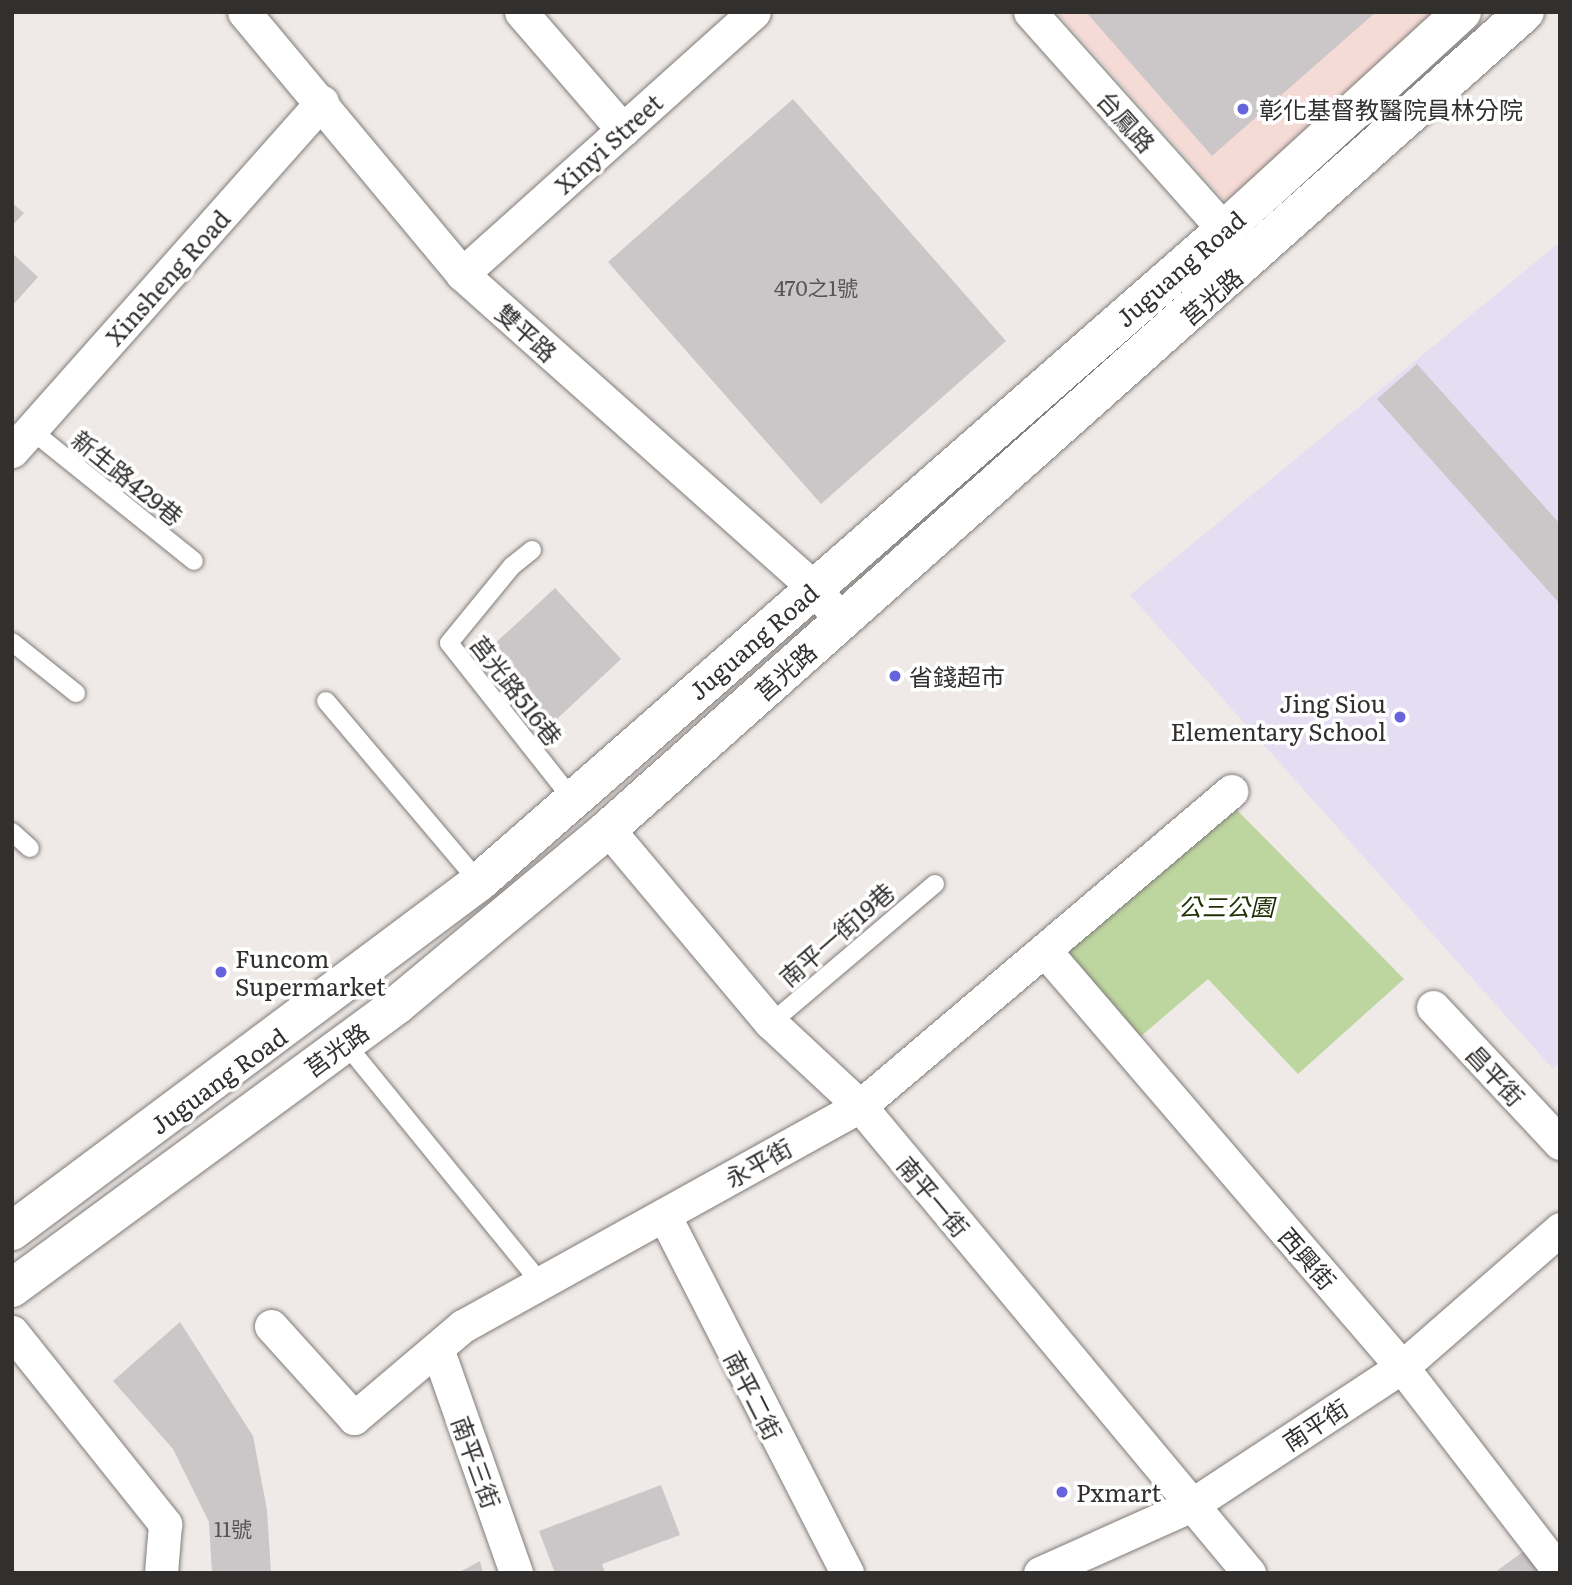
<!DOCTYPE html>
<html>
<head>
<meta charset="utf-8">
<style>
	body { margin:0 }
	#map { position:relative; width:1572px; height:1585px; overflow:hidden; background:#efeae7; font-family:Literata,"Noto Sans TC",serif }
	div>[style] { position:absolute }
	.education>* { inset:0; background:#e5ddf2 }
	.medical>* { inset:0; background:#f5dbd6 }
	.green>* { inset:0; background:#bdd69f }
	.building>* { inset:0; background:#cbc6c8 }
	.roads { filter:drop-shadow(0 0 2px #807c79) drop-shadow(0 0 2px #807c79) }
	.service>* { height:18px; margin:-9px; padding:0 9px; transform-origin:9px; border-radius:9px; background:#fff }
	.minor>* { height:33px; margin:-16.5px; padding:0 16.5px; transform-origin:16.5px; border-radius:16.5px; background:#fff }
	.primary>* { height:38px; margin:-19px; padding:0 19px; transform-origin:19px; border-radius:19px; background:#fff }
	.dots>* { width:19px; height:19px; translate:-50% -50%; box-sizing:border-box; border:4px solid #fff; border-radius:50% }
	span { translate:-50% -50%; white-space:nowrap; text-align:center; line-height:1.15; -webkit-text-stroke:7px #fff; paint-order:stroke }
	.number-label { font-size:21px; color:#585655 }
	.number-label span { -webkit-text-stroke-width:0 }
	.poi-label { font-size:24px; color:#32302f }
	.left { translate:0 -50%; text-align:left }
	.right { translate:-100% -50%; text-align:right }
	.street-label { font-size:24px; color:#32302f }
	.park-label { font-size:24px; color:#213105; font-style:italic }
	.frame { position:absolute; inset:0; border:14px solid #32302f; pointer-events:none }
</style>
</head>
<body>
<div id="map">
	<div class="education">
		<i style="clip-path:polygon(1560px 242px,1560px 1062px,1553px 1069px,1130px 595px)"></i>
	</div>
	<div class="medical">
		<i style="clip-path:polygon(1057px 12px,1453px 12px,1230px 206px)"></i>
	</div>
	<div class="green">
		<i style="clip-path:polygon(1232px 805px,1404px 979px,1298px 1074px,1208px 979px,1140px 1037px,1058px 951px)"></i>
	</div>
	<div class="building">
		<i style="clip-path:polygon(1086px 12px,1376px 12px,1212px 156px)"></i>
		<i style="clip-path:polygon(793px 99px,1006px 341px,821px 504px,608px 262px)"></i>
		<i style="clip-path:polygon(12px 203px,24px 213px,12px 226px)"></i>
		<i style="clip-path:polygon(12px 253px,38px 277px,12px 306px)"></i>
		<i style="clip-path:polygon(1417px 364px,1560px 524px,1560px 604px,1377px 399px)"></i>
		<i style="clip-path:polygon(555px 588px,621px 659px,542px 733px,476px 661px)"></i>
		<i style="clip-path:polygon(180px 1322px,253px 1436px,267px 1510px,271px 1573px,212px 1573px,209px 1522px,173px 1449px,113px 1381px)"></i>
		<i style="clip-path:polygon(661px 1485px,680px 1535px,602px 1564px,605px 1573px,555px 1573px,539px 1531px)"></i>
		<i style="clip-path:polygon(1536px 1542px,1559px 1573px,1494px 1573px)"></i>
		<i style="clip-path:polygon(480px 1561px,483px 1573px,458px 1573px)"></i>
	</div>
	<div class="roads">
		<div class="service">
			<i style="left:31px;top:430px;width:209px;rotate:38.8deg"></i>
			<i style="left:532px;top:550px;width:26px;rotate:141deg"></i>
			<i style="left:512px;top:566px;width:99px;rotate:129.3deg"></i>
			<i style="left:449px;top:643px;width:199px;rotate:51.7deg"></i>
			<i style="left:12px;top:642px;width:82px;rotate:38.6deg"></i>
			<i style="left:326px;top:701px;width:237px;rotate:49.8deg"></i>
			<i style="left:12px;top:832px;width:24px;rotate:42deg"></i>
			<i style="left:771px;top:1023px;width:215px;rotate:-40.3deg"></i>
			<i style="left:345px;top:1043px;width:310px;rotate:50.8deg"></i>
		</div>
		<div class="minor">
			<i style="left:244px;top:12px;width:341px;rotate:50.2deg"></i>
			<i style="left:462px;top:274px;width:472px;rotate:41.7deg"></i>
			<i style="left:815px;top:588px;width:42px;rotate:51.8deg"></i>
			<i style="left:521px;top:12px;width:156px;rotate:49.2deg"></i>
			<i style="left:1030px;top:12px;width:292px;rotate:48.3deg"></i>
			<i style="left:462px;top:274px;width:392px;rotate:-41.9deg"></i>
			<i style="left:12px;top:451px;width:467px;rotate:-48.4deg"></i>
			<i style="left:608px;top:829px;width:253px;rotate:50deg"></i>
			<i style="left:771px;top:1023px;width:122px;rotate:43deg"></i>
			<i style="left:860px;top:1106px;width:608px;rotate:50.21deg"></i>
			<i style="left:1046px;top:952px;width:547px;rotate:49.38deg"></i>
			<i style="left:1402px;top:1367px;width:259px;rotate:52.4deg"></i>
			<i style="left:1433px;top:1007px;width:186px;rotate:47deg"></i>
			<i style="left:664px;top:1215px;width:402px;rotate:62.9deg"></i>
			<i style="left:271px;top:1326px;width:124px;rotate:47.9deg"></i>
			<i style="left:354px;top:1418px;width:143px;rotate:-40.2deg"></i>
			<i style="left:463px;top:1326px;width:454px;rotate:-29deg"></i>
			<i style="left:860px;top:1106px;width:487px;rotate:-40.3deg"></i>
			<i style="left:12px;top:1332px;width:246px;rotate:51.4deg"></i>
			<i style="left:165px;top:1524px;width:49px;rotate:94.7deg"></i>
			<i style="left:438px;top:1351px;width:235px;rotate:70.6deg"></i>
			<i style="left:1040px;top:1573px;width:164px;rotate:-24.1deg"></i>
			<i style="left:1190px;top:1506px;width:254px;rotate:-33.3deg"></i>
			<i style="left:1402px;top:1367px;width:210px;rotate:-41.1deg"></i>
		</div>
		<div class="primary">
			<i style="left:12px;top:1231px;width:583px;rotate:-36.77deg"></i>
			<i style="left:479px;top:882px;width:990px;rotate:-41.19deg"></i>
			<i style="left:1224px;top:230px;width:323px;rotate:-42.5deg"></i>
			<i style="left:12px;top:1288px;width:478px;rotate:-36.3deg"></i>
			<i style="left:397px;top:1005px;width:275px;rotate:-39.8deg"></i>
			<i style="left:608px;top:829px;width:1228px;rotate:-41.7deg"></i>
		</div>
	</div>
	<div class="dots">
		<i style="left:1243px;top:109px;background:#6663dc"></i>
		<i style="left:895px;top:676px;background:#6663dc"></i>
		<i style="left:1400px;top:717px;background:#6663dc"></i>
		<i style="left:221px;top:972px;background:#6663dc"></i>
		<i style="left:1062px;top:1492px;background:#6663dc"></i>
	</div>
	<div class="number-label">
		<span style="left:816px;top:287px">470之1號</span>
		<span style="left:233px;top:1528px">11號</span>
	</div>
	<div class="poi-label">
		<span class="left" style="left:1259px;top:109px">彰化基督教醫院員林分院</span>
		<span class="left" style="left:909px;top:676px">省錢超市</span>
		<span class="right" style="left:1386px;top:717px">Jing Siou<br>Elementary School</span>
		<span class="left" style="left:235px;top:972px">Funcom<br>Supermarket</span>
		<span class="left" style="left:1076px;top:1492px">Pxmart</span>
	</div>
	<div class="street-label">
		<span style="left:1127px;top:121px;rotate:48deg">台鳳路</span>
		<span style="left:608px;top:143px;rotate:-42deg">Xinyi Street</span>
		<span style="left:1180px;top:268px;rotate:-41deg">Juguang Road</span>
		<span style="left:167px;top:277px;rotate:-48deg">Xinsheng Road</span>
		<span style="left:1211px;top:296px;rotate:-41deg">莒光路</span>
		<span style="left:527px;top:332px;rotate:42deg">雙平路</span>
		<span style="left:128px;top:477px;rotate:39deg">新生路429巷</span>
		<span style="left:753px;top:641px;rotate:-41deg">Juguang Road</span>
		<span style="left:785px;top:671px;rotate:-42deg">莒光路</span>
		<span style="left:517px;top:690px;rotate:52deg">莒光路516巷</span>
		<span style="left:836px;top:934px;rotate:-41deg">南平一街19巷</span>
		<span style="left:336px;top:1049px;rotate:-36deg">莒光路</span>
		<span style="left:1496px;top:1075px;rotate:47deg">昌平街</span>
		<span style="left:218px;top:1080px;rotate:-36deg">Juguang Road</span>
		<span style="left:758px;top:1162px;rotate:-29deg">永平街</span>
		<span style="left:934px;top:1196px;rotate:50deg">南平一街</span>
		<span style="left:1308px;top:1258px;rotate:49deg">西興街</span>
		<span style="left:754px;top:1395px;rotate:63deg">南平二街</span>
		<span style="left:1315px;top:1424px;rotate:-33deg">南平街</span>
		<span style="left:477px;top:1462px;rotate:70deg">南平三街</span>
	</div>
	<div class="park-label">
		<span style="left:1226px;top:906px">公三公園</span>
	</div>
	<div class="frame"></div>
</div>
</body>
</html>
